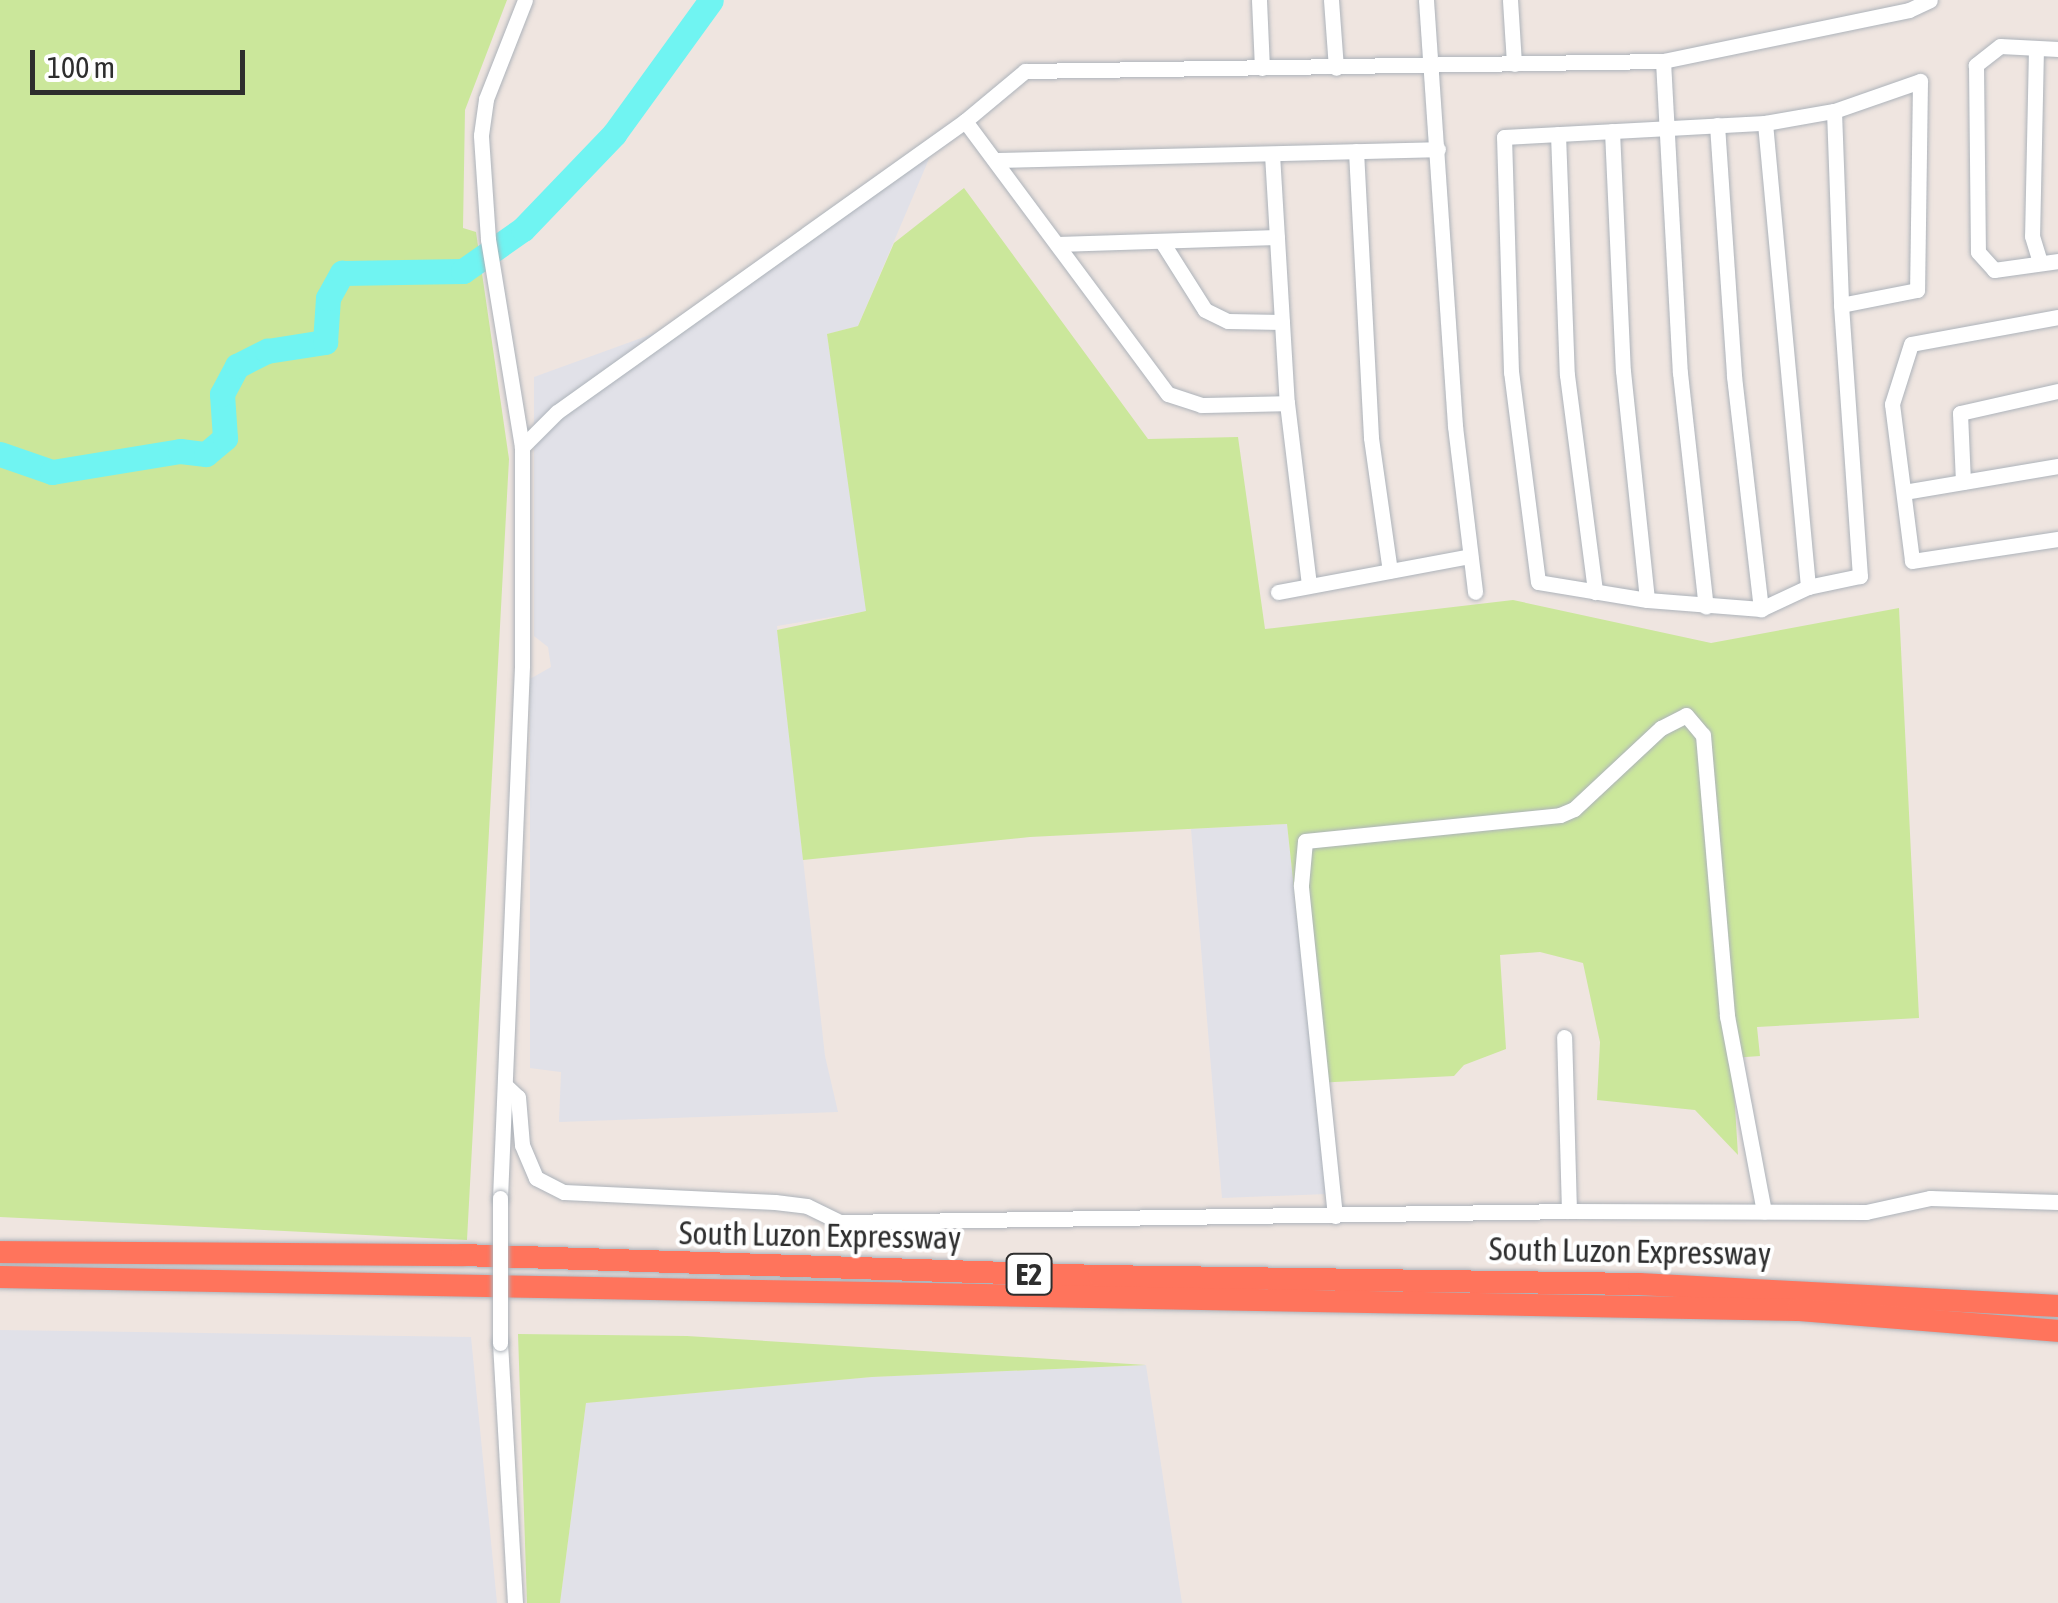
<!DOCTYPE html>
<html>
<head>
<meta charset="utf-8">
<style>
	body { margin:0 }
	#map { position:relative; width:2058px; height:1603px; overflow:hidden; background:#efe5e0; font-family:"Asap Condensed",sans-serif }
	div>[style] { position:absolute }
	.industrial>* { inset:0; background:#e1e1e8 }
	.green>* { inset:0; background:#cbe79b }
	.river>* { height:25px; margin:-12.5px; padding:0 12.5px; transform-origin:12.5px; border-radius:12.5px; background:#70f4f2 }
	.roads { filter:drop-shadow(0 0 2px #adb3ba) drop-shadow(0 0 2px #adb3ba) }
	.minor>* { height:15px; margin:-7.5px; padding:0 7.5px; transform-origin:7.5px; border-radius:7.5px; background:#fff }
	.highway>* { height:22px; margin:-11px; padding:0 11px; transform-origin:11px; border-radius:11px; background:#ff745c }
	.bridges { filter:drop-shadow(0 0 2px #adb3ba) drop-shadow(0 0 2px #adb3ba) }
	.minor-bridge>* { height:15px; margin:-7.5px; padding:0 7.5px; transform-origin:7.5px; border-radius:7.5px; background:#fff }
	span { translate:-50% -50%; white-space:nowrap; text-align:center; line-height:1.15; -webkit-text-stroke:8px #fff; paint-order:stroke }
	.shield-label span { padding:2px 8px; background:#fff; border:2px solid; border-radius:8px; -webkit-text-stroke-width:0 }
	.shield-label { font-size:30px; color:#2e2e2e; font-weight:700 }
	.street-label { font-size:32px; color:#2e2e2e }
	.scale { position:absolute; left:30px; top:50px; width:215px; height:45px; box-sizing:border-box; border:5px solid #2e2e2e; border-top:0; padding-left:12px; font-size:30px; line-height:35px; white-space:nowrap; color:#2e2e2e; -webkit-text-stroke:8px #fff; paint-order:stroke }
</style>
</head>
<body>
<div id="map">
	<div class="industrial">
		<i style="clip-path:polygon(934px 147px,858px 326px,827px 334px,867px 611px,777px 626px,825px 1056px,838px 1112px,559px 1122px,561px 1072px,530px 1068px,530px 679px,551px 667px,548px 647px,534px 636px,534px 377px,713px 312px)"></i>
		<i style="clip-path:polygon(1287px 824px,1327px 1194px,1222px 1198px,1191px 829px)"></i>
		<i style="clip-path:polygon(0 1330px,471px 1337px,497px 1603px,0 1603px)"></i>
		<i style="clip-path:polygon(1146px 1365px,1182px 1603px,560px 1603px,586px 1403px,872px 1377px)"></i>
	</div>
	<div class="green">
		<i style="clip-path:polygon(0 0,507px 0,465px 110px,463px 228px,476px 232px,509px 459px,467px 1240px,0 1217px)"></i>
		<i style="clip-path:polygon(964px 188px,1148px 439px,1238px 437px,1265px 629px,1513px 600px,1711px 643px,1899px 608px,1919px 1018px,1757px 1027px,1760px 1056px,1732px 1058px,1738px 1155px,1695px 1110px,1597px 1100px,1600px 1042px,1583px 963px,1540px 952px,1500px 955px,1506px 1049px,1464px 1065px,1454px 1076px,1315px 1083px,1287px 824px,1030px 837px,803px 860px,777px 630px,866px 611px,827px 334px,858px 326px,894px 243px)"></i>
		<i style="clip-path:polygon(518px 1334px,687px 1336px,1146px 1365px,872px 1377px,586px 1403px,560px 1603px,527px 1603px)"></i>
	</div>
	<div class="river">
		<i style="left:0;top:454px;width:55px;rotate:19.1deg"></i>
		<i style="left:52px;top:472px;width:130px;rotate:-9.3deg"></i>
		<i style="left:180px;top:451px;width:26px;rotate:7deg"></i>
		<i style="left:206px;top:454px;width:25px;rotate:-40deg"></i>
		<i style="left:225px;top:438px;width:44px;rotate:-93.9deg"></i>
		<i style="left:222px;top:394px;width:32px;rotate:-62deg"></i>
		<i style="left:237px;top:366px;width:34px;rotate:-27deg"></i>
		<i style="left:267px;top:351px;width:59px;rotate:-8.8deg"></i>
		<i style="left:325px;top:342px;width:44px;rotate:-86.1deg"></i>
		<i style="left:328px;top:298px;width:29px;rotate:-61deg"></i>
		<i style="left:342px;top:273px;width:121px;rotate:-0.9deg"></i>
		<i style="left:463px;top:271px;width:73px;rotate:-35deg"></i>
		<i style="left:523px;top:229px;width:132px;rotate:-46.2deg"></i>
		<i style="left:614px;top:134px;width:165px;rotate:-54.1deg"></i>
	</div>
	<div class="roads">
		<div class="minor">
			<i style="left:1259px;top:0;width:68px;rotate:87.5deg"></i>
			<i style="left:1331px;top:0;width:68px;rotate:85.8deg"></i>
			<i style="left:1426px;top:0;width:427px;rotate:86.1deg"></i>
			<i style="left:1455px;top:426px;width:167px;rotate:83.1deg"></i>
			<i style="left:1510px;top:0;width:64px;rotate:86.4deg"></i>
			<i style="left:2036px;top:48px;width:188px;rotate:91.2deg"></i>
			<i style="left:2032px;top:236px;width:28px;rotate:73deg"></i>
			<i style="left:2058px;top:49px;width:58px;rotate:-177deg"></i>
			<i style="left:2000px;top:46px;width:31px;rotate:142deg"></i>
			<i style="left:1976px;top:65px;width:187px;rotate:89.4deg"></i>
			<i style="left:1978px;top:252px;width:24px;rotate:48deg"></i>
			<i style="left:1994px;top:270px;width:65px;rotate:-8deg"></i>
			<i style="left:1663px;top:61px;width:312px;rotate:86.9deg"></i>
			<i style="left:1680px;top:373px;width:235px;rotate:83.7deg"></i>
			<i style="left:1834px;top:111px;width:194px;rotate:87.9deg"></i>
			<i style="left:1841px;top:305px;width:272px;rotate:86deg"></i>
			<i style="left:1860px;top:576px;width:53px;rotate:168.1deg"></i>
			<i style="left:1808px;top:587px;width:52px;rotate:154.9deg"></i>
			<i style="left:1761px;top:609px;width:114px;rotate:-175.5deg"></i>
			<i style="left:1647px;top:600px;width:110px;rotate:-170.6deg"></i>
			<i style="left:1538px;top:582px;width:212px;rotate:-97.3deg"></i>
			<i style="left:1511px;top:372px;width:235px;rotate:-91.7deg"></i>
			<i style="left:1504px;top:137px;width:261px;rotate:-3.1deg"></i>
			<i style="left:1765px;top:123px;width:70px;rotate:-9.9deg"></i>
			<i style="left:1834px;top:111px;width:91px;rotate:-19.2deg"></i>
			<i style="left:1920px;top:81px;width:209px;rotate:90.8deg"></i>
			<i style="left:1917px;top:290px;width:77px;rotate:168.8deg"></i>
			<i style="left:965px;top:121px;width:78px;rotate:-39.8deg"></i>
			<i style="left:1025px;top:71px;width:638px;rotate:-0.9deg"></i>
			<i style="left:1663px;top:61px;width:251px;rotate:-11.7deg"></i>
			<i style="left:1909px;top:10px;width:23px;rotate:-25deg"></i>
			<i style="left:1765px;top:123px;width:466px;rotate:84.7deg"></i>
			<i style="left:1717px;top:125px;width:252px;rotate:86.1deg"></i>
			<i style="left:1734px;top:376px;width:235px;rotate:83.4deg"></i>
			<i style="left:1612px;top:131px;width:240px;rotate:87.4deg"></i>
			<i style="left:1623px;top:371px;width:230px;rotate:84deg"></i>
			<i style="left:1558px;top:134px;width:241px;rotate:87.9deg"></i>
			<i style="left:1567px;top:375px;width:219px;rotate:82.6deg"></i>
			<i style="left:1356px;top:151px;width:287px;rotate:87deg"></i>
			<i style="left:1371px;top:438px;width:134px;rotate:81.9deg"></i>
			<i style="left:1272px;top:154px;width:249px;rotate:86.6deg"></i>
			<i style="left:1287px;top:403px;width:182px;rotate:83.1deg"></i>
			<i style="left:995px;top:160px;width:443px;rotate:-1.4deg"></i>
			<i style="left:1162px;top:242px;width:80px;rotate:57.7deg"></i>
			<i style="left:1205px;top:310px;width:25px;rotate:26deg"></i>
			<i style="left:1228px;top:321px;width:54px;rotate:1.1deg"></i>
			<i style="left:1057px;top:244px;width:220px;rotate:-1.8deg"></i>
			<i style="left:2058px;top:317px;width:149px;rotate:169.6deg"></i>
			<i style="left:1911px;top:344px;width:63px;rotate:107.6deg"></i>
			<i style="left:1892px;top:404px;width:158px;rotate:82.7deg"></i>
			<i style="left:1912px;top:561px;width:148px;rotate:-8.6deg"></i>
			<i style="left:522px;top:447px;width:49px;rotate:-45deg"></i>
			<i style="left:557px;top:412px;width:501px;rotate:-35.5deg"></i>
			<i style="left:965px;top:121px;width:340px;rotate:53.4deg"></i>
			<i style="left:1168px;top:394px;width:35px;rotate:18deg"></i>
			<i style="left:1201px;top:405px;width:86px;rotate:-1.3deg"></i>
			<i style="left:1963px;top:482px;width:69px;rotate:-92.5deg"></i>
			<i style="left:1960px;top:413px;width:100px;rotate:-12.7deg"></i>
			<i style="left:1904px;top:492px;width:156px;rotate:-9.6deg"></i>
			<i style="left:1278px;top:592px;width:195px;rotate:-10.6deg"></i>
			<i style="left:506px;top:1086px;width:16px;rotate:43deg"></i>
			<i style="left:518px;top:1097px;width:48px;rotate:85.2deg"></i>
			<i style="left:522px;top:1145px;width:36px;rotate:67deg"></i>
			<i style="left:536px;top:1178px;width:31px;rotate:27deg"></i>
			<i style="left:564px;top:1192px;width:211px;rotate:2.7deg"></i>
			<i style="left:775px;top:1202px;width:32px;rotate:7deg"></i>
			<i style="left:807px;top:1206px;width:37px;rotate:26deg"></i>
			<i style="left:840px;top:1222px;width:729px;rotate:-0.86deg"></i>
			<i style="left:1569px;top:1211px;width:174px;rotate:-91.6deg"></i>
			<i style="left:500px;top:1198px;width:532px;rotate:-87.63deg"></i>
			<i style="left:522px;top:666px;width:219px;rotate:-90deg"></i>
			<i style="left:522px;top:447px;width:211px;rotate:-99.3deg"></i>
			<i style="left:488px;top:239px;width:104px;rotate:-93.9deg"></i>
			<i style="left:481px;top:135px;width:36px;rotate:-82deg"></i>
			<i style="left:486px;top:99px;width:106px;rotate:-68.5deg"></i>
			<i style="left:1569px;top:1211px;width:297px;rotate:0.2deg"></i>
			<i style="left:1866px;top:1212px;width:66px;rotate:-12.3deg"></i>
			<i style="left:1930px;top:1198px;width:128px;rotate:1.8deg"></i>
			<i style="left:1335px;top:1216px;width:333px;rotate:-95.9deg"></i>
			<i style="left:1301px;top:885px;width:44px;rotate:-84.8deg"></i>
			<i style="left:1305px;top:841px;width:256px;rotate:-5.8deg"></i>
			<i style="left:1560px;top:815px;width:15px;rotate:-23deg"></i>
			<i style="left:1574px;top:809px;width:119px;rotate:-43deg"></i>
			<i style="left:1661px;top:728px;width:28px;rotate:-27deg"></i>
			<i style="left:1686px;top:715px;width:26px;rotate:50deg"></i>
			<i style="left:1703px;top:735px;width:282px;rotate:85.1deg"></i>
			<i style="left:1727px;top:1016px;width:199px;rotate:79.3deg"></i>
			<i style="left:500px;top:1343px;width:260px;rotate:86.7deg"></i>
		</div>
		<div class="highway">
			<i style="left:0;top:1252px;width:462px;rotate:0.4deg"></i>
			<i style="left:462px;top:1255px;width:637px;rotate:1.89deg"></i>
			<i style="left:1099px;top:1276px;width:540px;rotate:0.85deg"></i>
			<i style="left:1639px;top:1284px;width:420px;rotate:3deg"></i>
			<i style="left:0;top:1277px;width:1798px;rotate:1.05deg"></i>
			<i style="left:1798px;top:1310px;width:261px;rotate:4.6deg"></i>
		</div>
	</div>
	<div class="bridges">
		<div class="minor-bridge">
			<i style="left:500px;top:1198px;width:145px;rotate:90deg"></i>
		</div>
	</div>
	<div class="shield-label">
		<span style="left:1029px;top:1274px">E2</span>
	</div>
	<div class="street-label">
		<span style="left:820px;top:1236px;rotate:1deg">South Luzon Expressway</span>
		<span style="left:1630px;top:1252px;rotate:1deg">South Luzon Expressway</span>
	</div>
	<div class="scale">100 m</div>
</div>
</body>
</html>
